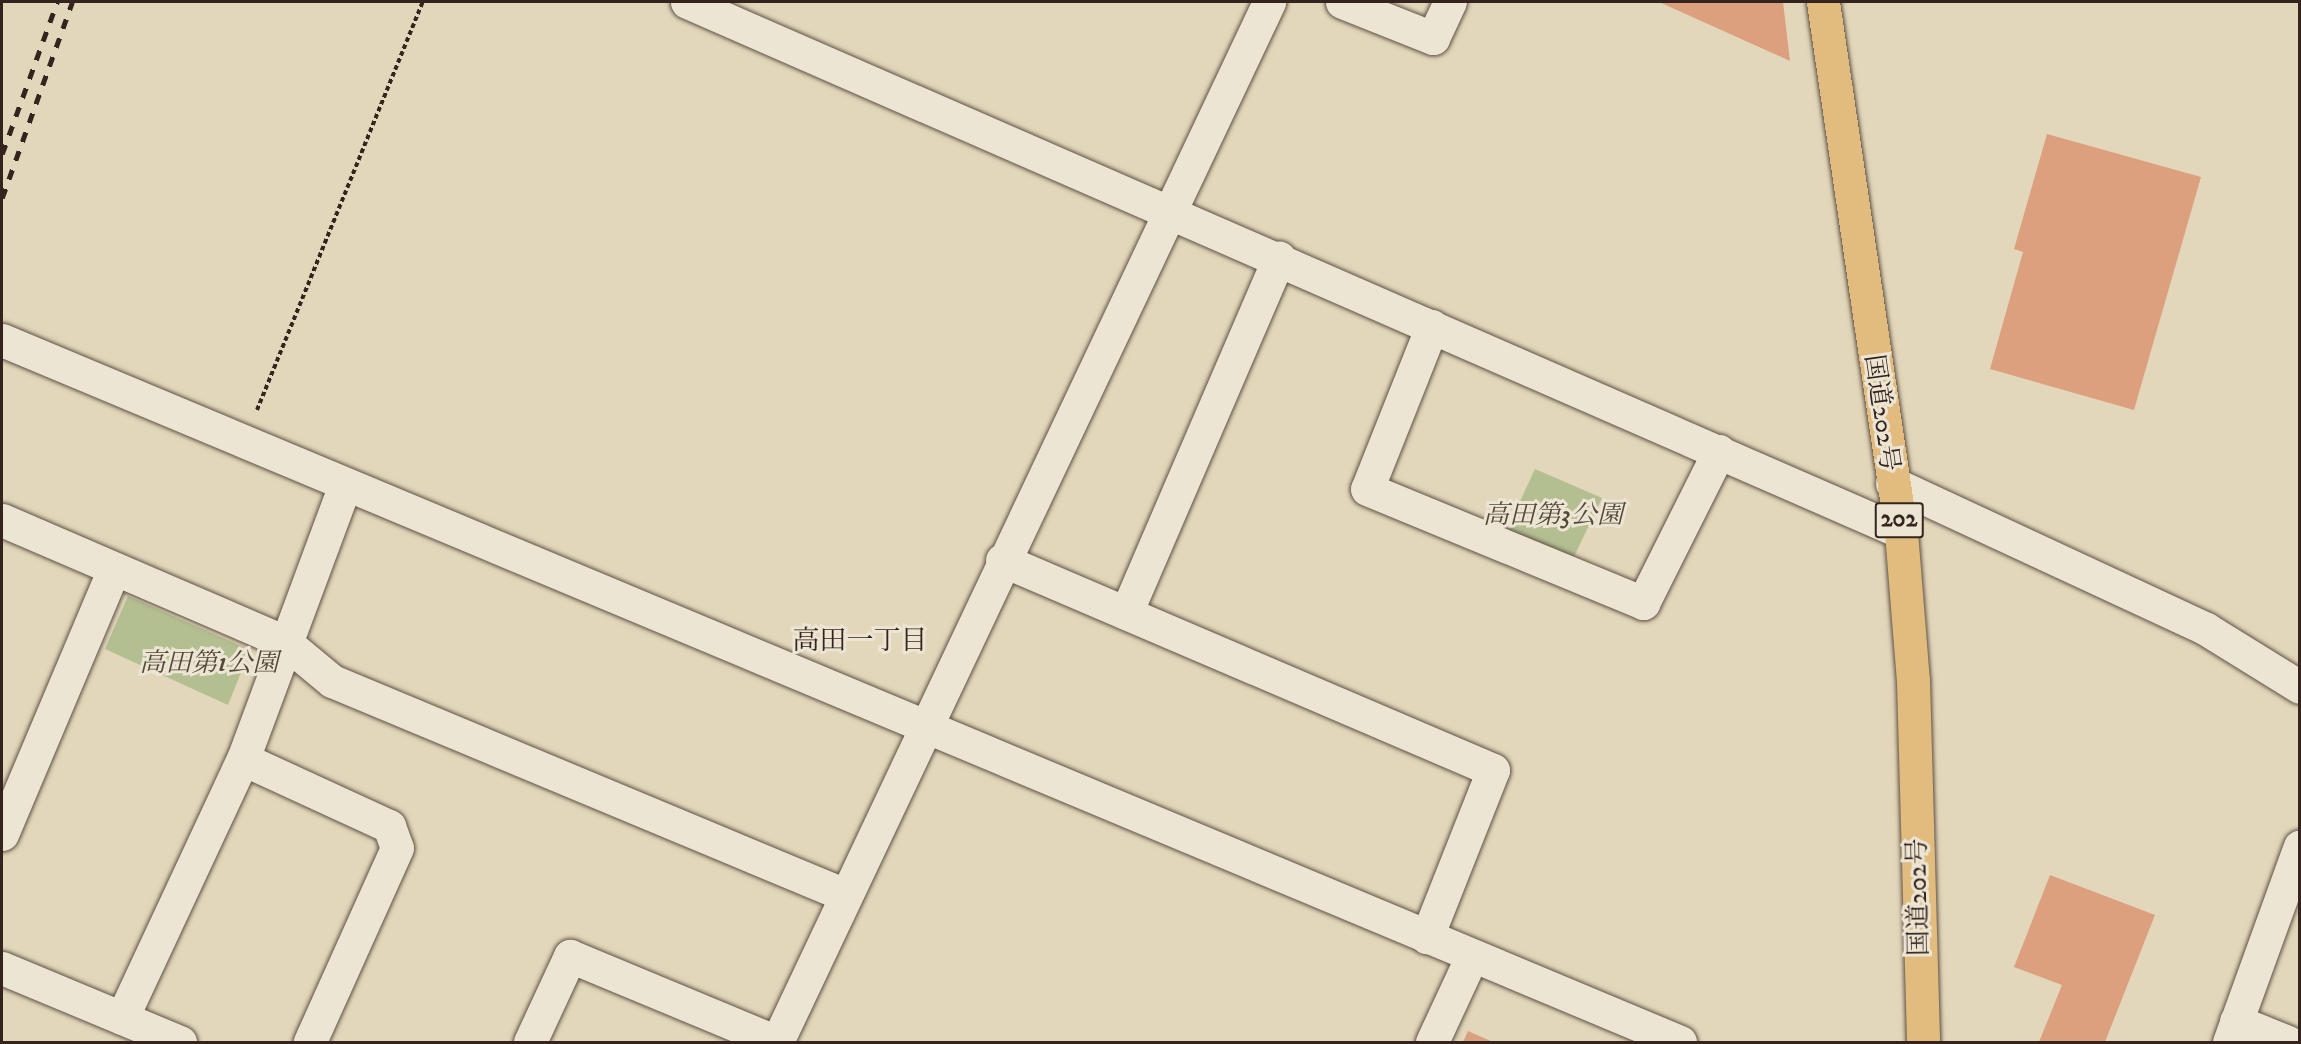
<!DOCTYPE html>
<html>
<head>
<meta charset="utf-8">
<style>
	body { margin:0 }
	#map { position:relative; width:2301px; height:1044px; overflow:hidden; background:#e2d7bb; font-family:"IM FELL DW Pica","Noto Serif JP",serif }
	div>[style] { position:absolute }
	.green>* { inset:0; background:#b3be91 }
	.building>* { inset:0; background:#dca07e }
	.path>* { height:4px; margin-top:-2px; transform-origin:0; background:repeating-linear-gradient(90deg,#34241d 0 4.5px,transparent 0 7.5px) }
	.roads { filter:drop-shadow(0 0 2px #605144) drop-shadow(0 0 2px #605144) }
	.street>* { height:33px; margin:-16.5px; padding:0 16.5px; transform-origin:16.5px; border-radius:16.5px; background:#ece5d3 }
	.highway>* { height:33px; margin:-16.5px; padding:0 16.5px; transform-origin:16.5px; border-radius:16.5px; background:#e1bc7e }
	.rail>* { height:4.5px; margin-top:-2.25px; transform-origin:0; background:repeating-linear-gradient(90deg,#34241d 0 10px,transparent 0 20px) }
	span { translate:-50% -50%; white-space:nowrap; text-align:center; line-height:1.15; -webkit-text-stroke:6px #ece5d3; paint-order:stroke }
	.shield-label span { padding:2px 4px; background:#ece5d3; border:2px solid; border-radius:4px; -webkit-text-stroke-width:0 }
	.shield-label { font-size:24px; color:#34241d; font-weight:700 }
	.street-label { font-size:26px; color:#34241d }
	.park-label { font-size:26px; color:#544a3a; font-style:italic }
	.neighbourhood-label { font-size:27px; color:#34241d }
	.frame { position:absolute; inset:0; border:3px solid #34241d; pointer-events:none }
</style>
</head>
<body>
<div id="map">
	<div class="green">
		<i style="clip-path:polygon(1535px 469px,1602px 498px,1571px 563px,1504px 536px)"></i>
		<i style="clip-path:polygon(128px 596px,250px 650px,228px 705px,105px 649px)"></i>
	</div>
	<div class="building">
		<i style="clip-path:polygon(1659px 2px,1783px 2px,1790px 61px)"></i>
		<i style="clip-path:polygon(2047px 134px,2201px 177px,2134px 410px,1990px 369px,2023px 252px,2014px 249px)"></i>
		<i style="clip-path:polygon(2050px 875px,2155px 915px,2105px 1042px,2039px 1042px,2062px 985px,2014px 967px)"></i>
		<i style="clip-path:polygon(1468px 1031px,1493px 1042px,1463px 1042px)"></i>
	</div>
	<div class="path">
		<i style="left:257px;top:410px;width:440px;rotate:-67.9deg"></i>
	</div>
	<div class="roads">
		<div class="street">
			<i style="left:687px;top:2px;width:1325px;rotate:23.58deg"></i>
			<i style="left:1342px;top:2px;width:98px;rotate:21.6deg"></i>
			<i style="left:1433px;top:38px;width:40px;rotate:-65deg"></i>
			<i style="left:1432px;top:326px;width:175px;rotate:111.7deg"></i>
			<i style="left:1367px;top:489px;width:299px;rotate:22.4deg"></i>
			<i style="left:1643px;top:603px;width:170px;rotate:-63.4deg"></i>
			<i style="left:2px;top:340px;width:1819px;rotate:22.7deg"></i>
			<i style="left:1892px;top:483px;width:346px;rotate:24.9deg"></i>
			<i style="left:2206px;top:629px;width:110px;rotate:31.7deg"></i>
			<i style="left:2px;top:520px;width:308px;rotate:23.3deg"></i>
			<i style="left:285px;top:642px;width:61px;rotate:39.7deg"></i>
			<i style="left:332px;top:681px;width:556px;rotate:22.64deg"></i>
			<i style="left:1002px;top:560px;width:534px;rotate:23.16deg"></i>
			<i style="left:1493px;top:770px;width:180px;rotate:111.6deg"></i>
			<i style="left:1126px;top:613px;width:387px;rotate:-66.7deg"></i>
			<i style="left:243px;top:759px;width:161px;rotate:24.7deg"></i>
			<i style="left:389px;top:826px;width:23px;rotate:70deg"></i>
			<i style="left:397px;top:848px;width:213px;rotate:114.2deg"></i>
			<i style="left:2px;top:834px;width:288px;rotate:-67.1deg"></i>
			<i style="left:2px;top:968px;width:193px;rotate:22.6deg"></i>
			<i style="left:122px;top:1018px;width:286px;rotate:-65deg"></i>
			<i style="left:243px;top:759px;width:293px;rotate:-69.6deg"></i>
			<i style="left:2236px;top:1021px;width:56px;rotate:22deg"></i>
			<i style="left:530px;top:1042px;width:95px;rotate:-65.1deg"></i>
			<i style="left:570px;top:956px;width:224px;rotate:22.6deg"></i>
			<i style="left:777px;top:1042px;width:1151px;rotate:-64.68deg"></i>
			<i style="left:1432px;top:1042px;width:95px;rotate:-65.1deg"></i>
			<i style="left:2229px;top:1042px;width:208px;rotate:-70.1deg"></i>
		</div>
		<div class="highway">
			<i style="left:1823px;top:2px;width:536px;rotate:81.63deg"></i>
			<i style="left:1901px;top:532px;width:149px;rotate:85.4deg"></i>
			<i style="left:1913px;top:681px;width:361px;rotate:88.4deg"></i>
		</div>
	</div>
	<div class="rail">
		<i style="left:2px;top:154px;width:162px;rotate:-70.1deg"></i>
		<i style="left:2px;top:198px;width:208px;rotate:-70.3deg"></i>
	</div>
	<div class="shield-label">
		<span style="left:1899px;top:520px">202</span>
	</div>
	<div class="street-label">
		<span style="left:1881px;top:413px;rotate:82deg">国道202号</span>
		<span style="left:1919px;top:897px;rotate:-91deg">国道202号</span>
	</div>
	<div class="park-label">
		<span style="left:1553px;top:516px">高田第3公園</span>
		<span style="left:209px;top:664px">高田第1公園</span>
	</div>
	<div class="neighbourhood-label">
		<span style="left:860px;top:642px">高田一丁目</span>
	</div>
	<div class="frame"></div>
</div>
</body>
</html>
